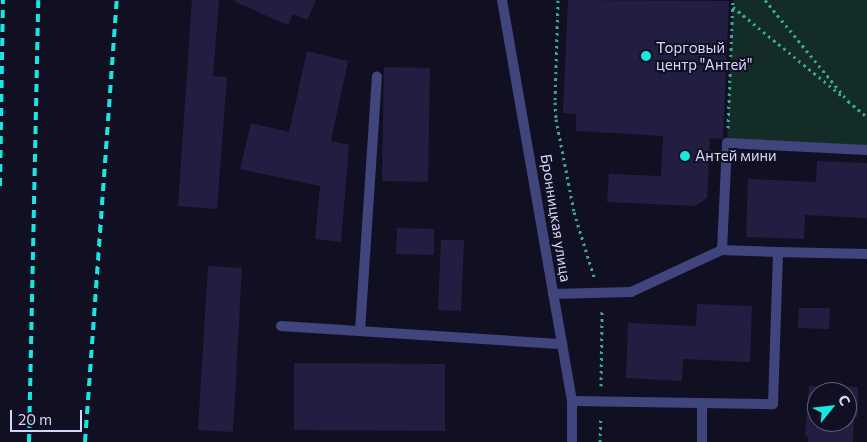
<!DOCTYPE html>
<html>
<head>
<meta charset="utf-8">
<style>
	body { margin:0 }
	#map { position:relative; width:867px; height:442px; overflow:hidden; background:#111022; font-family:Commissioner,sans-serif }
	div>[style] { position:absolute }
	.green>* { inset:0; background:#142c28 }
	.building>* { inset:0; background:#211e41 }
	.path>* { height:3px; margin-top:-1.5px; transform-origin:0; background:repeating-linear-gradient(90deg,#3baa95 0 2.5px,transparent 0 6.5px) }
	.lane>* { height:10px; margin:-5px; padding:0 5px; transform-origin:5px; border-radius:5px; background:#40457d }
	.street>* { height:10px; margin:-5px; padding:0 5px; transform-origin:5px; border-radius:5px; background:#40457d }
	.rail>* { height:4px; margin-top:-2px; transform-origin:0; background:repeating-linear-gradient(90deg,#17e6e1 0 8px,transparent 0 14px) }
	.dots>* { width:14px; height:14px; translate:-50% -50%; box-sizing:border-box; border:2px solid #111022; border-radius:50% }
	span { translate:-50% -50%; white-space:nowrap; text-align:center; line-height:1.15; -webkit-text-stroke:4px #111022; paint-order:stroke }
	.poi-label { font-size:15px; color:#d6d6fb }
	.left { translate:0 -50%; text-align:left }
	.street-label { font-size:15px; color:#d6d6fb }
	.north { position:absolute; left:807px; top:382px; width:50px; height:50px; box-sizing:border-box; background:#111022; border:1px solid #605f79; border-radius:50%; rotate:61deg; font-size:14px; font-weight:700; line-height:20px; text-align:center; color:#d6d6fb }
	.north::after { content:''; display:block; margin:auto; width:18px; height:22px; background:#17e6e1; clip-path:polygon(50% 0,100% 100%,50% 72%,0 100%) }
	.scale { position:absolute; left:10px; top:410px; width:72px; height:22px; box-sizing:border-box; border:2px solid #d6d6fb; border-top:0; padding-left:6px; font-size:15px; line-height:18px; white-space:nowrap; color:#d6d6fb; -webkit-text-stroke:4px #111022; paint-order:stroke }
</style>
</head>
<body>
<div id="map">
	<div class="green">
		<i style="clip-path:polygon(733px 0,867px 0,867px 150px,727px 143px)"></i>
	</div>
	<div class="building">
		<i style="clip-path:polygon(192px 0,219px 0,213px 76px,227px 77px,217px 209px,178px 206px)"></i>
		<i style="clip-path:polygon(236px 0,316px 0,307px 20px,293px 14px,288px 25px,235px 2px)"></i>
		<i style="clip-path:polygon(568px 0,729px 1px,723px 139px,710px 138px,707px 198px,695px 206px,607px 202px,609px 174px,661px 176px,663px 136px,576px 131px,576px 114px,563px 113px)"></i>
		<i style="clip-path:polygon(307px 51px,348px 61px,331px 141px,349px 145px,341px 242px,315px 239px,320px 186px,240px 169px,251px 123px,289px 132px)"></i>
		<i style="clip-path:polygon(384px 67px,430px 68px,428px 182px,382px 181px)"></i>
		<i style="clip-path:polygon(817px 161px,867px 163px,867px 218px,805px 215px,804px 239px,746px 237px,748px 179px,816px 182px)"></i>
		<i style="clip-path:polygon(397px 228px,434px 229px,434px 255px,396px 254px)"></i>
		<i style="clip-path:polygon(441px 240px,464px 240px,461px 311px,438px 310px)"></i>
		<i style="clip-path:polygon(208px 266px,242px 268px,233px 432px,198px 430px)"></i>
		<i style="clip-path:polygon(697px 304px,752px 306px,750px 362px,683px 359px,682px 381px,626px 378px,628px 323px,696px 326px)"></i>
		<i style="clip-path:polygon(799px 308px,830px 308px,829px 329px,798px 328px)"></i>
		<i style="clip-path:polygon(294px 363px,445px 364px,445px 431px,294px 430px)"></i>
		<i style="clip-path:polygon(evenodd,809px 386px,858px 387px,858px 417px,854px 417px,853px 442px,808px 442px,808px 437px,805px 436px,809px 386px,817px 392px,847px 392px,847px 422px,817px 422px,817px 392px)"></i>
	</div>
	<div class="path">
		<i style="left:558px;top:0;width:102px;rotate:91.7deg"></i>
		<i style="left:555px;top:102px;width:17px;rotate:87deg"></i>
		<i style="left:556px;top:119px;width:95px;rotate:79deg"></i>
		<i style="left:574px;top:212px;width:68px;rotate:72.9deg"></i>
		<i style="left:765px;top:0;width:131px;rotate:50.6deg"></i>
		<i style="left:848px;top:101px;width:25px;rotate:40deg"></i>
		<i style="left:733px;top:7px;width:141px;rotate:39.2deg"></i>
		<i style="left:728px;top:128px;width:128px;rotate:-87.8deg"></i>
		<i style="left:601px;top:386px;width:76px;rotate:-89.2deg"></i>
		<i style="left:600px;top:442px;width:25px;rotate:-88deg"></i>
	</div>
	<div class="lane">
		<i style="left:778px;top:252px;width:56px;rotate:-178deg"></i>
		<i style="left:722px;top:250px;width:107px;rotate:-87.3deg"></i>
		<i style="left:727px;top:143px;width:140px;rotate:2.9deg"></i>
		<i style="left:553px;top:294px;width:78px;rotate:-1.5deg"></i>
		<i style="left:631px;top:292px;width:100px;rotate:-24.8deg"></i>
		<i style="left:281px;top:326px;width:282px;rotate:3.7deg"></i>
		<i style="left:360px;top:331px;width:255px;rotate:-86.2deg"></i>
		<i style="left:572px;top:401px;width:201px;rotate:0.9deg"></i>
		<i style="left:773px;top:404px;width:152px;rotate:-88.1deg"></i>
		<i style="left:778px;top:252px;width:89px;rotate:1.3deg"></i>
		<i style="left:702px;top:442px;width:38px;rotate:-90deg"></i>
	</div>
	<div class="street">
		<i style="left:502px;top:0;width:407px;rotate:80.1deg"></i>
		<i style="left:572px;top:401px;width:41px;rotate:90deg"></i>
	</div>
	<div class="rail">
		<i style="left:0;top:186px;width:186px;rotate:-89.1deg"></i>
		<i style="left:29px;top:442px;width:442px;rotate:-88.8deg"></i>
		<i style="left:85px;top:442px;width:443px;rotate:-85.9deg"></i>
	</div>
	<div class="dots">
		<i style="left:646px;top:56px;background:#17e6e1"></i>
		<i style="left:685px;top:156px;background:#17e6e1"></i>
	</div>
	<div class="poi-label">
		<span class="left" style="left:656px;top:56px">Торговый<br>центр "Антей"</span>
		<span class="left" style="left:695px;top:156px">Антей мини</span>
	</div>
	<div class="street-label">
		<span style="left:556px;top:218px;rotate:81deg">Бронницкая улица</span>
	</div>
	<div class="north">С</div>
	<div class="scale">20 m</div>
</div>
</body>
</html>
